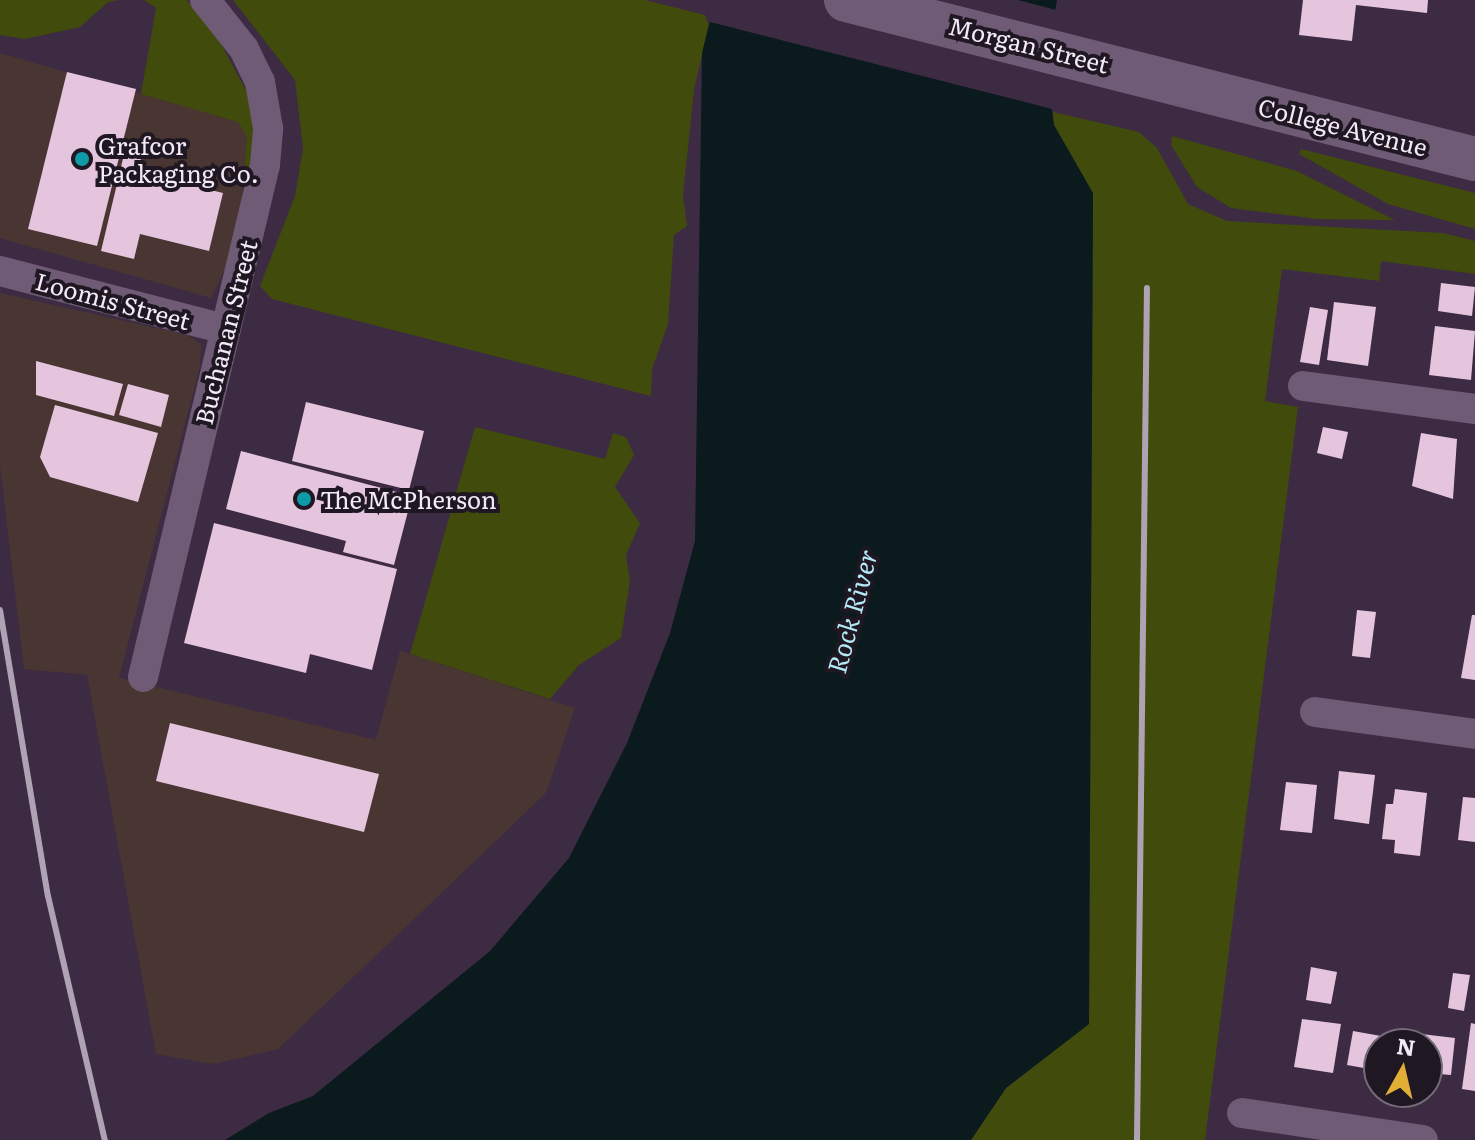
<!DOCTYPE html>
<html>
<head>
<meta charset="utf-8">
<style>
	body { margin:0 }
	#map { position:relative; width:1475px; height:1140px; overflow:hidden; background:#3d2b43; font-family:Literata,serif }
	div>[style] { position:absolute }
	.industrial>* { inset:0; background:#493531 }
	.green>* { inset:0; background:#414b0c }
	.water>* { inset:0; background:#0a1a1d }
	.pier>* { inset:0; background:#3d2b43 }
	.building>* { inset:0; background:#e5c5de }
	.street>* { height:30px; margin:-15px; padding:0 15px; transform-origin:15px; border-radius:15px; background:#6f5b76 }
	.secondary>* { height:44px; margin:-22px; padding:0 22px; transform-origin:22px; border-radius:22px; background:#6f5b76 }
	.rail>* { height:6px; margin:-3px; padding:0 3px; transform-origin:3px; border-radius:3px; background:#afa2b4 }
	.dots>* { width:22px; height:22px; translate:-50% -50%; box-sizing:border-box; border:4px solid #1f1722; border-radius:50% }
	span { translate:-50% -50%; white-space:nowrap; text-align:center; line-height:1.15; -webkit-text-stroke:8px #1f1722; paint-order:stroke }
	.street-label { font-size:24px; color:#f4e9f8 }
	.poi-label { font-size:24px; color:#f4e9f8 }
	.left { translate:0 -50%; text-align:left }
	.water-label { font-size:26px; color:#b4e9f6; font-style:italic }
	.north { position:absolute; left:1363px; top:1028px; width:80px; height:80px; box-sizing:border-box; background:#1f1722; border:2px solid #746b78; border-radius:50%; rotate:8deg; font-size:22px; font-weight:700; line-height:32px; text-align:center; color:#f4e9f8 }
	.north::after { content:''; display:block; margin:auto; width:28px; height:36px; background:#e3ae35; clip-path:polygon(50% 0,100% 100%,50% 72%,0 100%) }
</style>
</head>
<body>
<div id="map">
	<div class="industrial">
		<i style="clip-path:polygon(0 53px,238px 122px,247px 137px,242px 198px,232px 254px,211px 298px,0 238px)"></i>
		<i style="clip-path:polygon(0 293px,187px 335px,201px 344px,200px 366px,119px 678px,376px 740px,400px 651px,575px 708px,546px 793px,278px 1049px,214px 1064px,156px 1054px,87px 675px,24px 669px,0 465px)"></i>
	</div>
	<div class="green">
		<i style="clip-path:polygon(0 0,119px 0,108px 2px,80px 27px,25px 39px,0 35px)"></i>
		<i style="clip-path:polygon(144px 0,187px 0,221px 44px,247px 92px,254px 124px,253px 163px,244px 172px,247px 137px,238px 122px,141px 94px,156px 8px)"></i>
		<i style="clip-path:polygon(233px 0,645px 0,705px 15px,709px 24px,694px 90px,683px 195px,687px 226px,674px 235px,668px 324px,652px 369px,651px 396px,272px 299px,260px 286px,295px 196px,303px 148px,295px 80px)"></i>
		<i style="clip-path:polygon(1053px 112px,1139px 132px,1157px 148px,1188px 204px,1227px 221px,1443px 233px,1475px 241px,1475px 274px,1381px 261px,1379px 281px,1282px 269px,1265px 401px,1298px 407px,1205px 1140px,971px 1140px,1006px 1088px,1089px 1024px,1093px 194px,1054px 125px)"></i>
		<i style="clip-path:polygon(1172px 136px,1297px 171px,1395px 220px,1317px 219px,1231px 208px,1197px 187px,1171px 145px)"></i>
		<i style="clip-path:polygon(1301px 149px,1475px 193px,1475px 229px,1388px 204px,1299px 154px)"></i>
		<i style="clip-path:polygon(475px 427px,605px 459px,613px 433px,626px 437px,634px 455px,615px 487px,640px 523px,626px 555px,630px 581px,621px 638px,579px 665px,550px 699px,410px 654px)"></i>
	</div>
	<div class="water">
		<i style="clip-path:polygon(715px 0,1057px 0,1046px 66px,1054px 125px,1093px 193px,1089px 1024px,1006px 1088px,971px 1140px,225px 1140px,269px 1113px,313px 1096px,490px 951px,569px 858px,627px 743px,670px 633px,695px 541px,702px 53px)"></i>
	</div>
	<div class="pier">
		<i style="clip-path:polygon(711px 0,1018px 0,1060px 11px,1050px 66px,1056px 110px,706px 21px)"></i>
	</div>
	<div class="building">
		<i style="clip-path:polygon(1303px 0,1428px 0,1427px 13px,1356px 5px,1352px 41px,1299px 35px)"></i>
		<i style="clip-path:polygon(67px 72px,136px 89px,97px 246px,28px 229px)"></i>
		<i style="clip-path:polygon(126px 146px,143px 150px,138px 172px,223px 193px,209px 251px,140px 234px,134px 259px,101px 251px)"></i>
		<i style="clip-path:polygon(1441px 283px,1475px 287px,1472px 316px,1438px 311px)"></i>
		<i style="clip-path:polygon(1334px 302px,1376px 307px,1368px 366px,1327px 360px)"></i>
		<i style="clip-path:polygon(1310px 307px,1328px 310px,1319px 365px,1300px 362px)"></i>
		<i style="clip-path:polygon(1435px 326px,1475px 331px,1471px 380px,1429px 375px)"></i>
		<i style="clip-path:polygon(36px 361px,123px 384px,114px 416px,36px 395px)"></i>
		<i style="clip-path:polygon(128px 384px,169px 395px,161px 427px,119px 415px)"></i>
		<i style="clip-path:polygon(306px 402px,424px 431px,409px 490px,292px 461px)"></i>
		<i style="clip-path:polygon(55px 405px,158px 433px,138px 502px,50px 477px,40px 457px)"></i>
		<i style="clip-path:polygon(1323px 427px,1348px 432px,1342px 459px,1317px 453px)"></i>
		<i style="clip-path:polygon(1421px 433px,1457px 439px,1453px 499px,1412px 486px)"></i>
		<i style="clip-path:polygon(241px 451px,412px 496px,394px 565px,343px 552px,346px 541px,226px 509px)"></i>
		<i style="clip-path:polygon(214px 523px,397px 569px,372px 670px,310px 654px,306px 673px,184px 643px)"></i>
		<i style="clip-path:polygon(1357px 610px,1376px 612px,1370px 658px,1352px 656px)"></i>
		<i style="clip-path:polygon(1472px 615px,1475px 615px,1475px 680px,1461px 678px)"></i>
		<i style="clip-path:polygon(170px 723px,379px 774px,364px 832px,156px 781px)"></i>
		<i style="clip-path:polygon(1339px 771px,1375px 775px,1369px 824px,1334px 819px)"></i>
		<i style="clip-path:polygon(1286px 782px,1317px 785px,1312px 833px,1280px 830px)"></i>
		<i style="clip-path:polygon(1395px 789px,1427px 793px,1420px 856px,1394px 853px,1395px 840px,1382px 839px,1386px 804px,1393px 804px)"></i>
		<i style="clip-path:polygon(1463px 797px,1475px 798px,1475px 842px,1458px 840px)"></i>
		<i style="clip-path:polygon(1311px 967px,1337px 972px,1331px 1004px,1306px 1000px)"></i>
		<i style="clip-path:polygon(1453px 973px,1470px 975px,1464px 1011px,1448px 1008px)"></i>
		<i style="clip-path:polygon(1302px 1019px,1341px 1024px,1333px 1073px,1294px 1067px)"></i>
		<i style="clip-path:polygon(1471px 1023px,1475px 1024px,1475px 1091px,1462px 1089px)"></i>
		<i style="clip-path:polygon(1353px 1031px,1381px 1036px,1375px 1070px,1347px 1065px)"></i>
		<i style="clip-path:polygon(1413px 1033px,1455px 1038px,1451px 1075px,1439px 1074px,1438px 1083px,1427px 1082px,1427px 1044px,1412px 1044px)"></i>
	</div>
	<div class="street">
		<i style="left:0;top:271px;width:232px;rotate:14.5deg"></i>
		<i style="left:1303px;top:386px;width:174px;rotate:7.6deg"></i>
		<i style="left:143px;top:677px;width:526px;rotate:-76.6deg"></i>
		<i style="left:265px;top:165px;width:37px;rotate:-85deg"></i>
		<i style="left:268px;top:128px;width:47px;rotate:-99.9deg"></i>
		<i style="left:260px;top:82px;width:37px;rotate:-116deg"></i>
		<i style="left:244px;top:49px;width:63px;rotate:-128.5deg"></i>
		<i style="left:1315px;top:712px;width:162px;rotate:7.8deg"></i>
		<i style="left:1242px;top:1113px;width:183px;rotate:8.5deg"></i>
	</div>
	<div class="secondary">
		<i style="left:846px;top:0;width:649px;rotate:14.19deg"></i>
	</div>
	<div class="rail">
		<i style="left:0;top:610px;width:290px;rotate:80.5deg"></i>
		<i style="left:48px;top:896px;width:251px;rotate:76.9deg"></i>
		<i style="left:1137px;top:1140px;width:852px;rotate:-89.33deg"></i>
	</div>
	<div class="dots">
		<i style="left:82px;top:159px;background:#0f9aa8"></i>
		<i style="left:304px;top:499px;background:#0f9aa8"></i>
	</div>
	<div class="street-label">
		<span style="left:1029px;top:44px;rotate:14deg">Morgan Street</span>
		<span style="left:1343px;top:126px;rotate:14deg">College Avenue</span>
		<span style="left:113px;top:300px;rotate:15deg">Loomis Street</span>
		<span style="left:225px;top:332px;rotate:-76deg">Buchanan Street</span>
	</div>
	<div class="poi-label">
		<span class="left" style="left:98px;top:159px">Grafcor<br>Packaging Co.</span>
		<span class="left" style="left:320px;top:499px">The McPherson</span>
	</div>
	<div class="water-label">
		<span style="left:851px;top:611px;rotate:-75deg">Rock River</span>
	</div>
	<div class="north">N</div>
</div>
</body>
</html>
